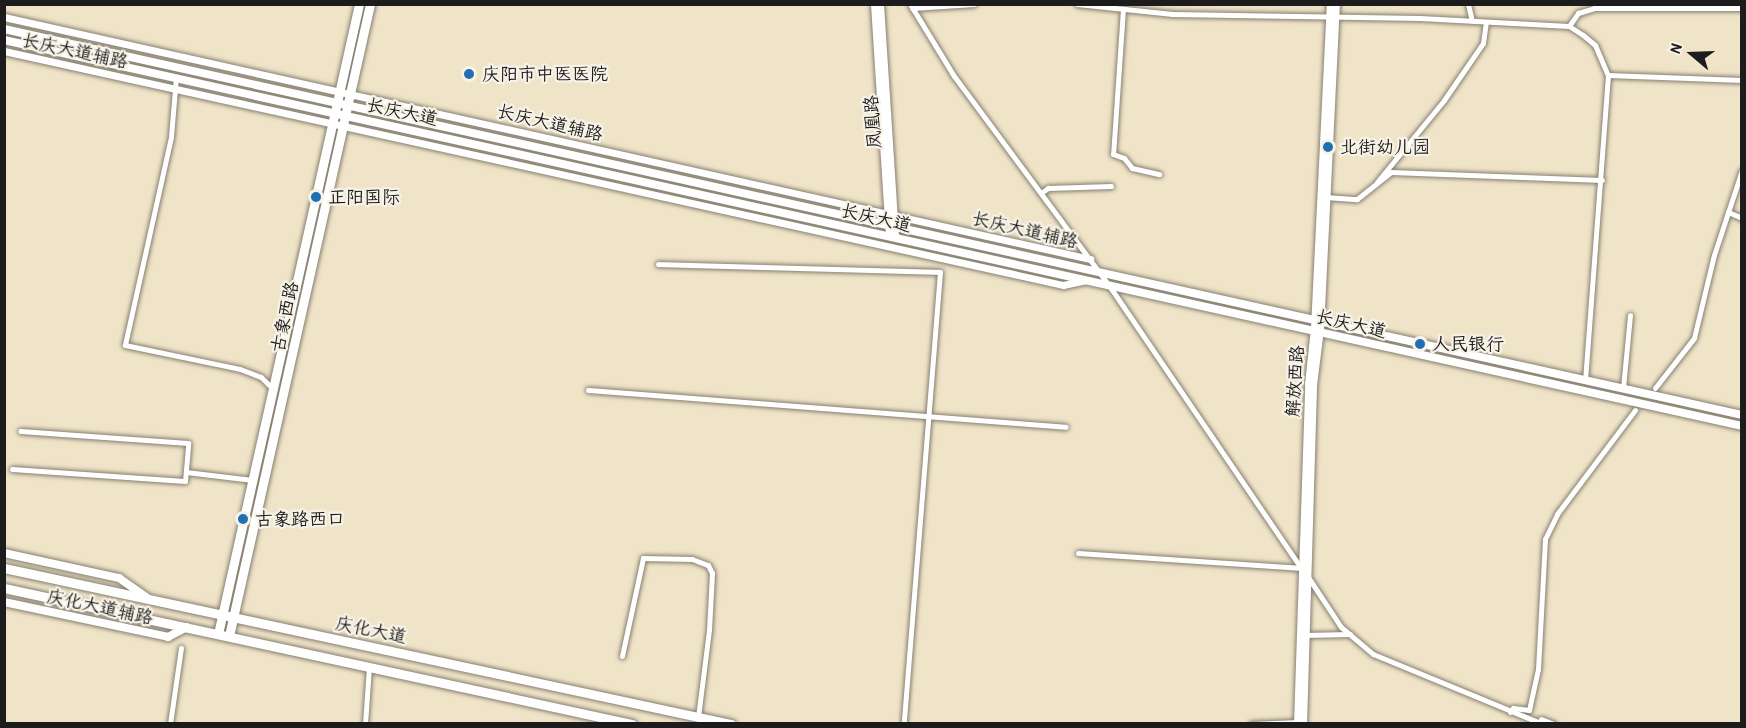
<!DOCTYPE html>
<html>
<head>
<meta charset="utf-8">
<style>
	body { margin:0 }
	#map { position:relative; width:1746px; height:728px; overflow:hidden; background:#f0e4c8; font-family:"Patrick Hand","LXGW WenKai TC",sans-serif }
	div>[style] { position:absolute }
	.roads { filter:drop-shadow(0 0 2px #868072) drop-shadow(0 0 2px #868072) }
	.minor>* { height:5px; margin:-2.5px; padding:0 2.5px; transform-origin:2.5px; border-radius:2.5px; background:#fff }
	.tertiary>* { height:7px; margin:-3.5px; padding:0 3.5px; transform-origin:3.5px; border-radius:3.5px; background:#fff }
	.secondary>* { height:8px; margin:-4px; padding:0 4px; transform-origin:4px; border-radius:4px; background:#fff }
	.primary>* { height:9px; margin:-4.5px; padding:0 4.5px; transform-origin:4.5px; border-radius:4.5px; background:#fff }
	.trunk>* { height:9px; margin:-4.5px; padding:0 4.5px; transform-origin:4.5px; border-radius:4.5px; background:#fff }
	.dots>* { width:16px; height:16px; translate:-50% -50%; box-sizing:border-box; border:3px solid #f7f3e8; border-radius:50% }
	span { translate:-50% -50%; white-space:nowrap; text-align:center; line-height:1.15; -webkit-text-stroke:4.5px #f7f3e8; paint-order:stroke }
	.street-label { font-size:18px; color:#1c1c1c }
	.poi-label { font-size:18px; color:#1c1c1c }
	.left { translate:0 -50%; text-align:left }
	.frame { position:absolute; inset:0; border:6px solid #1c1c1c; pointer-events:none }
	.north { position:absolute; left:1662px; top:24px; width:60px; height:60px; -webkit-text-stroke:4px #f7f3e8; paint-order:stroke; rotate:289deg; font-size:16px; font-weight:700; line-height:24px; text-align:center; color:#1c1c1c }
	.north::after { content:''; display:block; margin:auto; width:21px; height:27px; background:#1c1c1c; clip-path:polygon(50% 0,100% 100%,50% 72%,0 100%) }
</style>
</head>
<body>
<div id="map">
	<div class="roads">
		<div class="minor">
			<i style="left:910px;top:4px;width:84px;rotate:58.6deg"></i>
			<i style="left:954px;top:76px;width:259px;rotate:53.5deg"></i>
			<i style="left:1108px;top:284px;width:345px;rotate:55.8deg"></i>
			<i style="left:1077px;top:4px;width:96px;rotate:6deg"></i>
			<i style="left:1172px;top:14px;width:248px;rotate:0.9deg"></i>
			<i style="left:1420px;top:18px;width:149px;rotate:3.1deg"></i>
			<i style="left:1569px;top:26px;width:17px;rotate:33deg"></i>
			<i style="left:1583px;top:35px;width:16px;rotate:40deg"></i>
			<i style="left:1595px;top:45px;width:33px;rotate:67deg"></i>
			<i style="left:1608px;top:75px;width:306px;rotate:94.3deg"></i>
			<i style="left:1468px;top:4px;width:17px;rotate:77deg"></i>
			<i style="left:912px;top:8px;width:62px;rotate:-3.7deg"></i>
			<i style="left:1123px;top:9px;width:145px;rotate:93.9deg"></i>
			<i style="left:1113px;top:154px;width:12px;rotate:20deg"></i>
			<i style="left:1124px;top:158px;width:13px;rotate:51deg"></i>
			<i style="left:1132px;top:168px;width:28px;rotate:13deg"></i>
			<i style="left:1569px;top:26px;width:16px;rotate:-55deg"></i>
			<i style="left:1578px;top:13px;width:17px;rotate:-17deg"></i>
			<i style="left:1594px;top:8px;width:148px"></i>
			<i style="left:1608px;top:75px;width:134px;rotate:2.1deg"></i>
			<i style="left:176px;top:77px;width:60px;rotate:94.8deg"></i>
			<i style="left:171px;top:137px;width:213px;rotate:102.5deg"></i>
			<i style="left:125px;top:345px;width:117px;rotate:11.8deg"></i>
			<i style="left:240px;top:369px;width:22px;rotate:21deg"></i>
			<i style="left:261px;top:377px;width:17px;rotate:45deg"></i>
			<i style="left:1377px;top:182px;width:106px;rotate:-50.7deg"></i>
			<i style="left:1444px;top:100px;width:69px;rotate:-55.6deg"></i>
			<i style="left:1483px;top:43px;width:21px;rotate:-82deg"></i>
			<i style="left:1041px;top:193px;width:9px;rotate:-36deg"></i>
			<i style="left:1048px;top:188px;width:63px;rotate:-1.8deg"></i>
			<i style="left:1325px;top:197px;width:32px;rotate:4deg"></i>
			<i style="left:1357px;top:199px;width:43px;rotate:-38.5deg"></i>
			<i style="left:1391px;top:172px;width:211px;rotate:2.2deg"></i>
			<i style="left:1728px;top:212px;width:15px;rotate:23deg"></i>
			<i style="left:658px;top:264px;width:282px;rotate:1.6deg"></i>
			<i style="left:940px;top:272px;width:453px;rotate:94.6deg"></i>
			<i style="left:1623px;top:388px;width:73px;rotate:-84.5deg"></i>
			<i style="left:1655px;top:388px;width:63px;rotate:-52deg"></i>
			<i style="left:1694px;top:338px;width:85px;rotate:-76.5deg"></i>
			<i style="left:1714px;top:255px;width:89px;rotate:-71.8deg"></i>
			<i style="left:588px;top:390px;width:479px;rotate:4.4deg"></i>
			<i style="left:12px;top:469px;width:173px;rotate:4deg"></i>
			<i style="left:185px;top:481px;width:38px;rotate:-85deg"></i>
			<i style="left:188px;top:443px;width:168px;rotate:-175.9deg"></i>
			<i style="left:186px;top:472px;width:67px;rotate:6.8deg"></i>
			<i style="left:1078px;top:553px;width:225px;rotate:3.8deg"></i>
			<i style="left:1308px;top:577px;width:60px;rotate:56.6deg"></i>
			<i style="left:1341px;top:627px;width:42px;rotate:40.2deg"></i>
			<i style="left:1373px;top:654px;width:184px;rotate:22.4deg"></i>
			<i style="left:1304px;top:635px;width:46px;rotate:-1.2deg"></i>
			<i style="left:622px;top:656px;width:100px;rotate:-77.9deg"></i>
			<i style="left:643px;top:558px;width:49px;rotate:1.2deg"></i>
			<i style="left:692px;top:559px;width:17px;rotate:21deg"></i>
			<i style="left:708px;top:565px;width:9px;rotate:63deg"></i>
			<i style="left:712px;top:573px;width:57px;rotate:93deg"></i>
			<i style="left:709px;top:630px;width:88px;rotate:97.2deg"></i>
			<i style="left:1510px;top:712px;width:5px;rotate:-53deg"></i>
			<i style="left:1513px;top:708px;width:16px;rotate:7deg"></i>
			<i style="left:1529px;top:710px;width:42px;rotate:-77.6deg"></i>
			<i style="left:1538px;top:669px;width:130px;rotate:-86.9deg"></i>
			<i style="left:1545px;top:539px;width:28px;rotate:-64deg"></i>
			<i style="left:1557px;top:514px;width:130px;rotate:-53.1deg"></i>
			<i style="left:1541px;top:719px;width:14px;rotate:21deg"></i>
			<i style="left:170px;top:724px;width:77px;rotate:-81.8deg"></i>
			<i style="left:365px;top:724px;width:57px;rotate:-86deg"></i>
			<i style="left:1251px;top:724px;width:48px;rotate:-2.4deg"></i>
		</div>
		<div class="tertiary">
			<i style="left:874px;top:4px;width:232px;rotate:86.3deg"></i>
			<i style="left:880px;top:4px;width:233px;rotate:86.3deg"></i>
			<i style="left:4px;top:17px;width:1113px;rotate:12.56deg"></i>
			<i style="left:4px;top:51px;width:1085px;rotate:12.46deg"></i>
			<i style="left:1063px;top:285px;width:24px;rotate:-12deg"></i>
			<i style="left:1297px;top:724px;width:340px;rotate:-88.1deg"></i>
			<i style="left:1308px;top:384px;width:56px;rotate:-83.9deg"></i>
			<i style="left:1314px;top:328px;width:324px;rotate:-87.2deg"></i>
			<i style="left:1303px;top:724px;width:339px;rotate:-88.3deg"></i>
			<i style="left:1313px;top:385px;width:56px;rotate:-82.9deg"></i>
			<i style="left:1320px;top:329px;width:325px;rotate:-87.2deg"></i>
		</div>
		<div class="secondary">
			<i style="left:4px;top:29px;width:1780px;rotate:12.52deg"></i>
			<i style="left:4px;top:40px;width:1780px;rotate:12.52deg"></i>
			<i style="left:4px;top:553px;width:118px;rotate:12.3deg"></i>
			<i style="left:119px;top:578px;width:33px;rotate:35deg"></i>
			<i style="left:4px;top:602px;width:168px;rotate:12deg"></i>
			<i style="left:168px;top:637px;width:21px;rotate:-28deg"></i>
		</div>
		<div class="primary">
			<i style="left:218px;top:634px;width:646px;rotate:-77.38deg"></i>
			<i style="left:229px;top:636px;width:648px;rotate:-77.42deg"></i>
		</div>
		<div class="trunk">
			<i style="left:4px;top:568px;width:744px;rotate:12.11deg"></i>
			<i style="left:4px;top:588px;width:643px;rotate:12.22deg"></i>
		</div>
	</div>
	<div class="dots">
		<i style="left:469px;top:74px;background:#1f6fb2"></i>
		<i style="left:1328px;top:147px;background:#1f6fb2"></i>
		<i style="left:316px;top:197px;background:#1f6fb2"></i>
		<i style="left:1420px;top:344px;background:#1f6fb2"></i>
		<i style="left:243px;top:519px;background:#1f6fb2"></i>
	</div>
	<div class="street-label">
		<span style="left:75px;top:51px;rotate:12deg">长庆大道辅路</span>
		<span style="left:402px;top:112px;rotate:12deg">长庆大道</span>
		<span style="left:873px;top:122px;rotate:-94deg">凤凰路</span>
		<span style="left:550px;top:123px;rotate:13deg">长庆大道辅路</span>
		<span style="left:876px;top:218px;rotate:13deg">长庆大道</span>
		<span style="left:1025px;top:230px;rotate:13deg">长庆大道辅路</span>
		<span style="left:285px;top:317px;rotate:-78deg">古象西路</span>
		<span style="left:1351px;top:324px;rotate:13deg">长庆大道</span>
		<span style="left:1295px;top:381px;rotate:-86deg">解放西路</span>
		<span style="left:100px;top:607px;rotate:12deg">庆化大道辅路</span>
		<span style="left:371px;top:630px;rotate:12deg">庆化大道</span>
	</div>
	<div class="poi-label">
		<span class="left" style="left:482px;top:74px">庆阳市中医医院</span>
		<span class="left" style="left:1340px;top:147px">北街幼儿园</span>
		<span class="left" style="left:328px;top:197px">正阳国际</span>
		<span class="left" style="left:1432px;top:344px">人民银行</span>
		<span class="left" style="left:255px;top:519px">古象路西口</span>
	</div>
	<div class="frame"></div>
	<div class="north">N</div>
</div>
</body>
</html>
